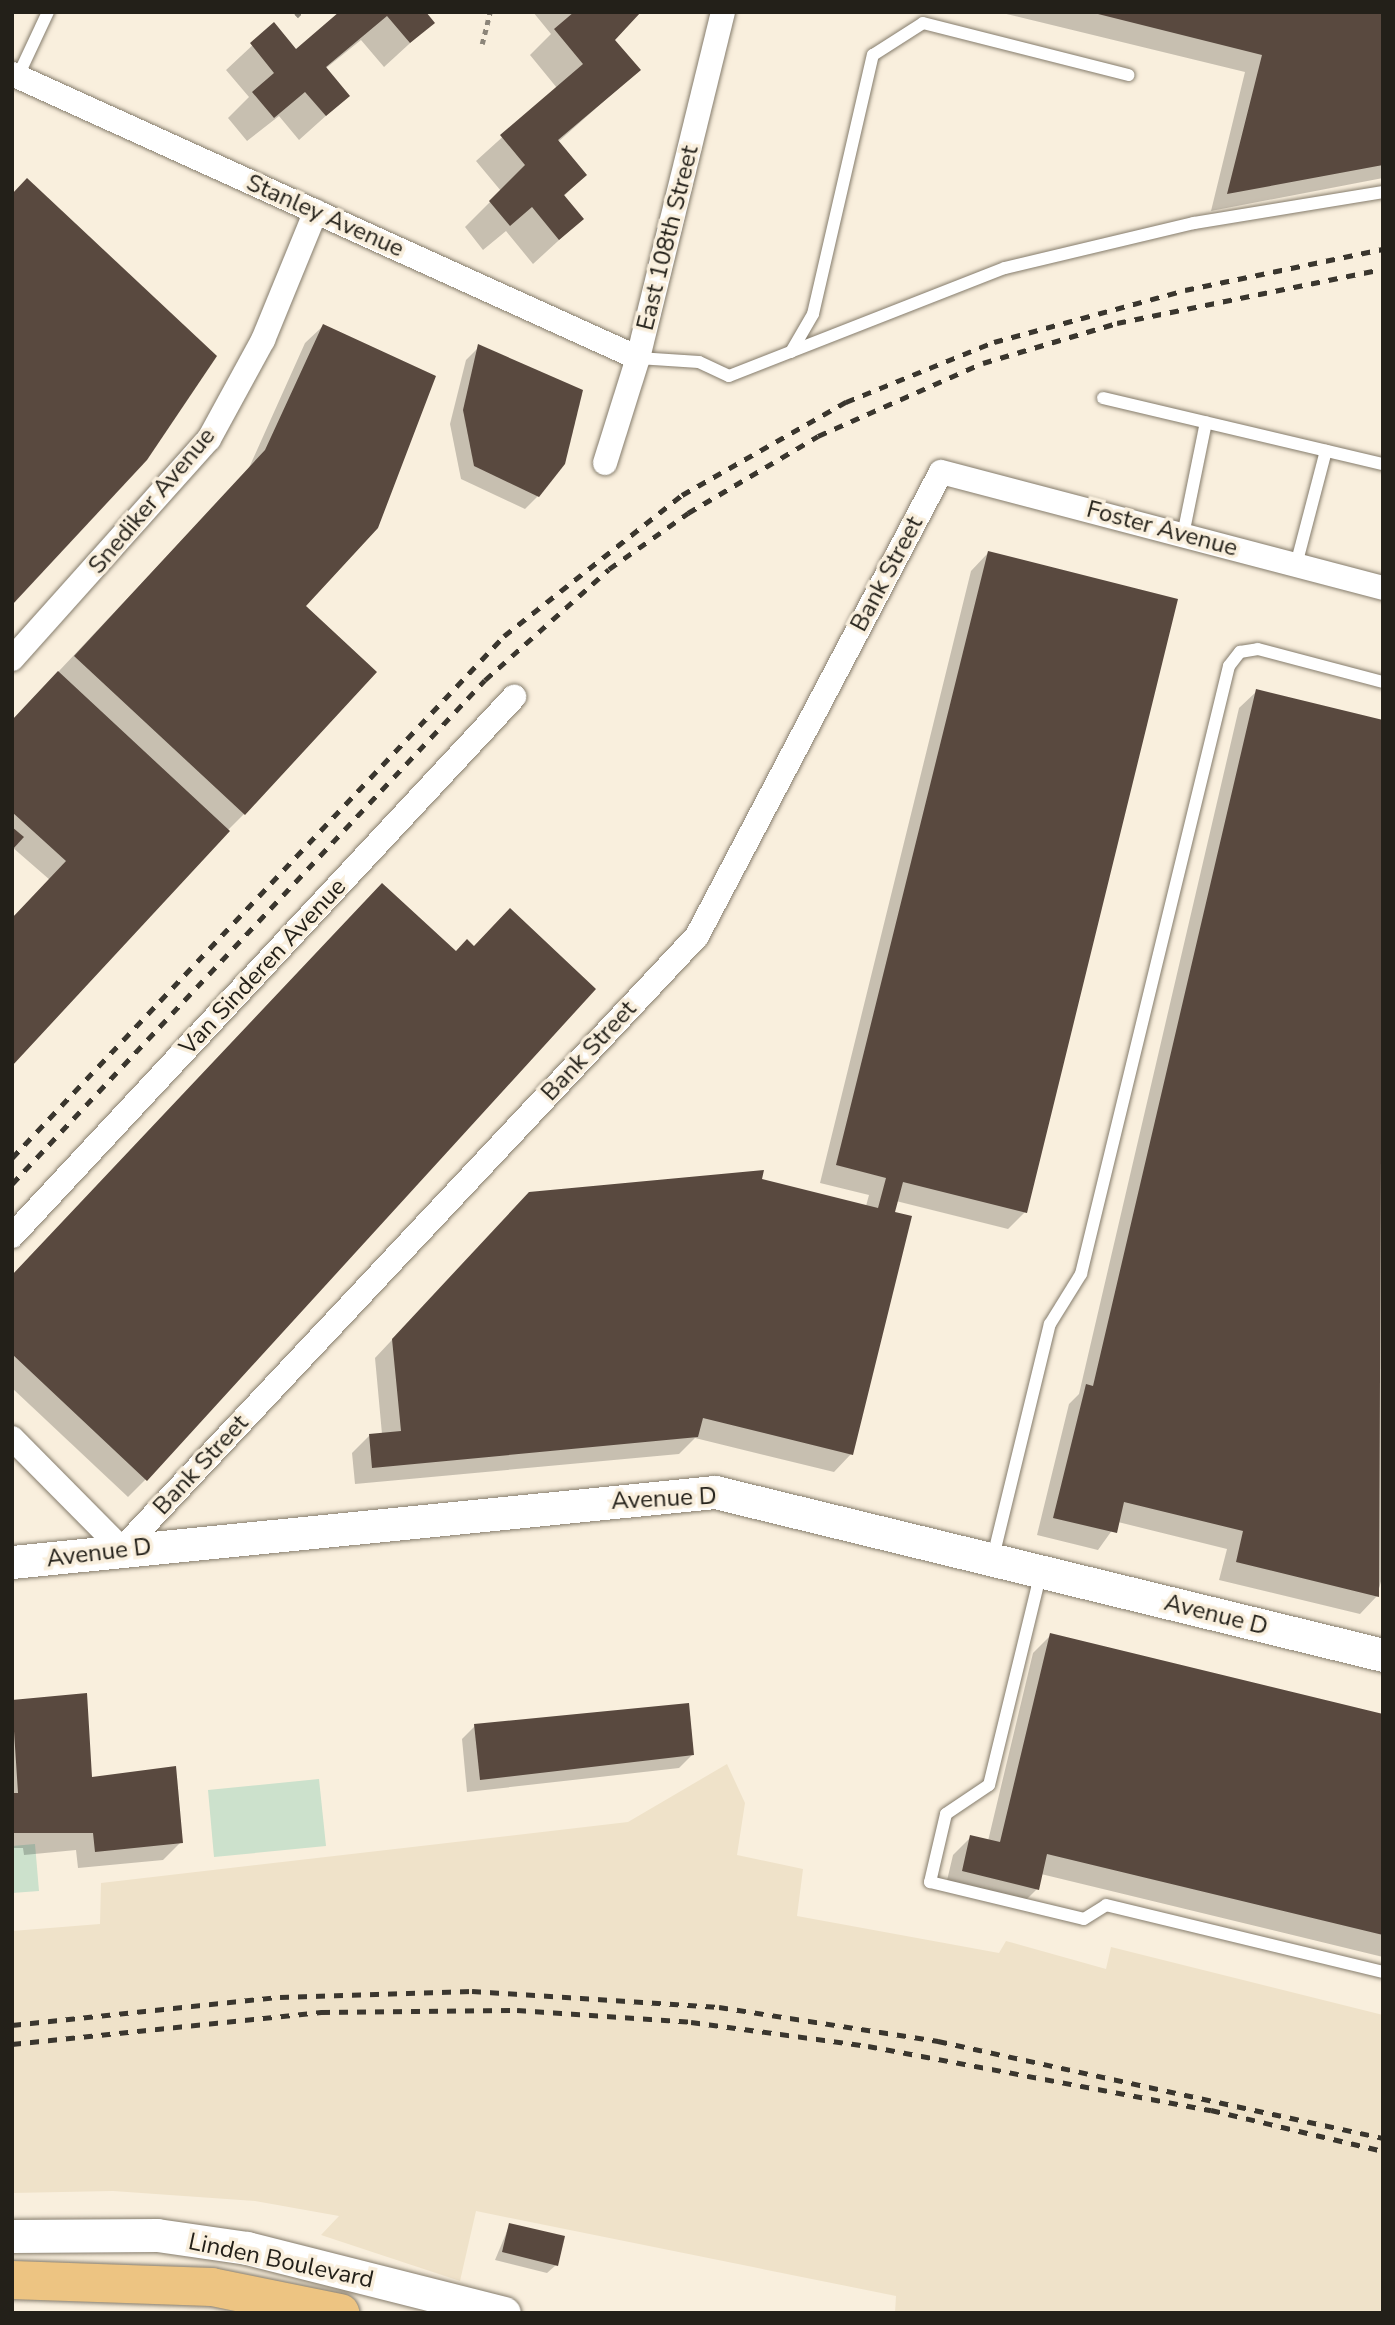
<!DOCTYPE html>
<html>
<head>
<meta charset="utf-8">
<style>
	body { margin:0 }
	#map { position:relative; width:1395px; height:2325px; overflow:hidden; background:#f9efdd; font-family:"Nunito Sans",sans-serif }
	div>[style] { position:absolute }
	.built>* { inset:0; background:#efe2c9 }
	.green>* { inset:0; background:#cce1cc }
	.shadow>* { inset:0; background:#0003 }
	.building>* { inset:0; background:#59493f }
	.path>* { height:4.5px; margin-top:-2.25px; transform-origin:0; background:repeating-linear-gradient(90deg,#8c8579 0 5px,transparent 0 10px) }
	.roads { filter:drop-shadow(0 0 2px #857c6c) drop-shadow(0 0 2px #857c6c) }
	.lane>* { height:12px; margin:-6px; padding:0 6px; transform-origin:6px; border-radius:6px; background:#fff }
	.street>* { height:24px; margin:-12px; padding:0 12px; transform-origin:12px; border-radius:12px; background:#fff }
	.secondary>* { height:33px; margin:-16.5px; padding:0 16.5px; transform-origin:16.5px; border-radius:16.5px; background:#fff }
	.highway>* { height:38px; margin:-19px; padding:0 19px; transform-origin:19px; border-radius:19px; background:#edc482 }
	.rail>* { height:5px; margin-top:-2.5px; transform-origin:0; background:repeating-linear-gradient(90deg,#3a362e 0 9px,transparent 0 18px) }
	span { translate:-50% -50%; white-space:nowrap; text-align:center; line-height:1.15; -webkit-text-stroke:7px #f9efdd; paint-order:stroke }
	.street-label { font-size:24px; color:#232019 }
	.frame { position:absolute; inset:0; border:14px solid #232019; pointer-events:none }
</style>
</head>
<body>
<div id="map">
	<div class="built">
		<i style="clip-path:polygon(727px 1764px,745px 1803px,737px 1855px,803px 1869px,797px 1916px,999px 1953px,1006px 1941px,1106px 1969px,1111px 1947px,1383px 2015px,1383px 2313px,895px 2313px,896px 2296px,476px 2211px,460px 2281px,321px 2235px,339px 2216px,255px 2201px,113px 2191px,12px 2193px,12px 1931px,100px 1924px,101px 1883px,628px 1822px)"></i>
	</div>
	<div class="green">
		<i style="clip-path:polygon(319px 1779px,326px 1846px,214px 1857px,208px 1790px)"></i>
		<i style="clip-path:polygon(35px 1844px,39px 1891px,12px 1893px,12px 1846px)"></i>
	</div>
	<div class="shadow">
		<i style="clip-path:polygon(342px 12px,423px 12px,432px 23px,384px 67px,361px 40px,325px 69px,348px 96px,299px 140px,279px 116px,247px 141px,228px 118px,249px 97px,226px 70px,274px 25px,296px 51px)"></i>
		<i style="clip-path:polygon(533px 12px,640px 12px,613px 40px,639px 70px,558px 142px,585px 175px,563px 197px,582px 219px,533px 264px,506px 231px,483px 250px,465px 227px,501px 191px,476px 161px,557px 88px,530px 55px,551px 34px)"></i>
		<i style="clip-path:polygon(998px 12px,1383px 12px,1383px 178px,1211px 211px,1245px 72px)"></i>
		<i style="clip-path:polygon(323px 326px,303px 606px,244px 814px,227px 831px,50px 880px,12px 847px,12px 721px,248px 470px,305px 343px)"></i>
		<i style="clip-path:polygon(479px 347px,538px 496px,525px 509px,461px 479px,450px 424px,466px 360px)"></i>
		<i style="clip-path:polygon(988px 553px,1025px 1212px,1008px 1229px,896px 1201px,851px 1454px,834px 1472px,695px 1438px,679px 1454px,355px 1484px,352px 1453px,369px 1436px,382px 1434px,375px 1358px,512px 1212px,760px 1180px,866px 1206px,869px 1195px,820px 1183px,971px 571px)"></i>
		<i style="clip-path:polygon(1257px 691px,1383px 721px,1383px 1574px,1377px 1596px,1360px 1614px,1219px 1580px,1227px 1549px,1118px 1522px,1098px 1550px,1037px 1535px,1069px 1404px,1079px 1394px,1239px 708px)"></i>
		<i style="clip-path:polygon(455px 953px,146px 1479px,128px 1497px,12px 1388px,12px 1276px)"></i>
		<i style="clip-path:polygon(1051px 1635px,1383px 1716px,1383px 1957px,1041px 1874px,1037px 1889px,1019px 1907px,945px 1889px,953px 1855px,971px 1837px,988px 1841px,1033px 1653px)"></i>
		<i style="clip-path:polygon(12px 1702px,90px 1779px,181px 1842px,163px 1860px,78px 1868px,76px 1850px,24px 1855px,23px 1848px,12px 1848px)"></i>
		<i style="clip-path:polygon(475px 1726px,692px 1755px,679px 1768px,467px 1792px,462px 1739px)"></i>
		<i style="clip-path:polygon(510px 2224px,556px 2265px,547px 2273px,495px 2260px)"></i>
	</div>
	<div class="building">
		<i style="clip-path:polygon(339px 12px,426px 12px,435px 23px,410px 43px,387px 16px,326px 67px,350px 96px,326px 116px,305px 92px,274px 118px,252px 92px,274px 73px,250px 43px,274px 22px,296px 49px)"></i>
		<i style="clip-path:polygon(574px 12px,641px 12px,615px 40px,641px 70px,558px 140px,587px 175px,564px 195px,584px 219px,559px 240px,532px 207px,510px 226px,489px 201px,525px 165px,500px 135px,583px 64px,554px 29px)"></i>
		<i style="clip-path:polygon(1090px 12px,1383px 12px,1383px 165px,1227px 194px,1262px 55px)"></i>
		<i style="clip-path:polygon(27px 178px,217px 356px,147px 460px,12px 605px,12px 194px)"></i>
		<i style="clip-path:polygon(323px 324px,436px 376px,378px 528px,306px 606px,377px 672px,245px 815px,74px 656px,265px 450px)"></i>
		<i style="clip-path:polygon(478px 344px,583px 390px,565px 464px,539px 497px,474px 466px,463px 410px)"></i>
		<i style="clip-path:polygon(988px 551px,1178px 599px,1027px 1213px,903px 1182px,895px 1212px,912px 1216px,853px 1455px,703px 1418px,698px 1437px,372px 1468px,369px 1434px,401px 1431px,392px 1339px,529px 1192px,764px 1170px,762px 1179px,878px 1208px,886px 1178px,836px 1165px)"></i>
		<i style="clip-path:polygon(58px 671px,230px 831px,12px 1066px,12px 918px,66px 861px,12px 812px,12px 720px)"></i>
		<i style="clip-path:polygon(1256px 689px,1383px 720px,1379px 1597px,1236px 1562px,1243px 1531px,1124px 1502px,1117px 1533px,1053px 1518px,1086px 1384px,1093px 1386px)"></i>
		<i style="clip-path:polygon(12px 827px,24px 837px,12px 850px)"></i>
		<i style="clip-path:polygon(382px 883px,456px 951px,467px 939px,474px 946px,510px 908px,596px 989px,147px 1481px,12px 1354px,12px 1275px)"></i>
		<i style="clip-path:polygon(1050px 1633px,1383px 1714px,1383px 1935px,1047px 1854px,1039px 1890px,962px 1871px,970px 1835px,1000px 1842px)"></i>
		<i style="clip-path:polygon(87px 1693px,92px 1777px,176px 1766px,183px 1843px,95px 1852px,93px 1833px,12px 1833px,12px 1793px,18px 1793px,12px 1700px)"></i>
		<i style="clip-path:polygon(689px 1703px,694px 1755px,480px 1780px,474px 1724px)"></i>
		<i style="clip-path:polygon(509px 2223px,565px 2236px,558px 2266px,502px 2252px)"></i>
	</div>
	<div class="path">
		<i style="left:296px;top:16px;width:6px;rotate:-45deg"></i>
		<i style="left:482px;top:44px;width:33px;rotate:-76deg"></i>
	</div>
	<div class="roads">
		<div class="lane">
			<i style="left:18px;top:76px;width:71px;rotate:-64.9deg"></i>
			<i style="left:791px;top:352px;width:44px;rotate:-59.9deg"></i>
			<i style="left:813px;top:314px;width:266px;rotate:-77deg"></i>
			<i style="left:873px;top:55px;width:59px;rotate:-32.6deg"></i>
			<i style="left:923px;top:23px;width:212px;rotate:14.2deg"></i>
			<i style="left:638px;top:358px;width:61px;rotate:3.8deg"></i>
			<i style="left:699px;top:362px;width:33px;rotate:25deg"></i>
			<i style="left:729px;top:376px;width:296px;rotate:-21.4deg"></i>
			<i style="left:1005px;top:268px;width:194px;rotate:-13.4deg"></i>
			<i style="left:1194px;top:223px;width:192px;rotate:-9.3deg"></i>
			<i style="left:1103px;top:398px;width:288px;rotate:13.3deg"></i>
			<i style="left:1183px;top:535px;width:115px;rotate:-78.5deg"></i>
			<i style="left:1296px;top:565px;width:118px;rotate:-75.3deg"></i>
			<i style="left:993px;top:1557px;width:240px;rotate:-76.3deg"></i>
			<i style="left:1050px;top:1324px;width:59px;rotate:-58.2deg"></i>
			<i style="left:1081px;top:1274px;width:626px;rotate:-76.32deg"></i>
			<i style="left:1229px;top:666px;width:18px;rotate:-52deg"></i>
			<i style="left:1240px;top:652px;width:18px;rotate:-9deg"></i>
			<i style="left:1258px;top:649px;width:129px;rotate:14.8deg"></i>
			<i style="left:1041px;top:1572px;width:219px;rotate:103.7deg"></i>
			<i style="left:989px;top:1785px;width:52px;rotate:146deg"></i>
			<i style="left:946px;top:1814px;width:70px;rotate:103.2deg"></i>
			<i style="left:930px;top:1882px;width:158px;rotate:13.5deg"></i>
			<i style="left:1084px;top:1919px;width:26px;rotate:-32deg"></i>
			<i style="left:1106px;top:1905px;width:285px;rotate:13.6deg"></i>
		</div>
		<div class="street">
			<i style="left:12px;top:74px;width:687px;rotate:24.4deg"></i>
			<i style="left:605px;top:463px;width:110px;rotate:-72.6deg"></i>
			<i style="left:638px;top:358px;width:356px;rotate:-76.2deg"></i>
			<i style="left:12px;top:659px;width:295px;rotate:-48.2deg"></i>
			<i style="left:209px;top:439px;width:113px;rotate:-61.4deg"></i>
			<i style="left:263px;top:340px;width:139px;rotate:-67.7deg"></i>
			<i style="left:12px;top:1236px;width:737px;rotate:-47.04deg"></i>
			<i style="left:12px;top:1438px;width:156px;rotate:45.3deg"></i>
			<i style="left:122px;top:1549px;width:840px;rotate:-46.83deg"></i>
			<i style="left:697px;top:936px;width:524px;rotate:-62.26deg"></i>
			<i style="left:941px;top:472px;width:457px;rotate:14.7deg"></i>
		</div>
		<div class="secondary">
			<i style="left:12px;top:1562px;width:706px;rotate:-5.69deg"></i>
			<i style="left:715px;top:1492px;width:688px;rotate:13.71deg"></i>
			<i style="left:12px;top:2236px;width:145px;rotate:-0.4deg"></i>
			<i style="left:157px;top:2235px;width:91px;rotate:8.2deg"></i>
			<i style="left:247px;top:2248px;width:265px;rotate:14.2deg"></i>
		</div>
		<div class="highway">
			<i style="left:12px;top:2280px;width:200px;rotate:2deg"></i>
			<i style="left:212px;top:2287px;width:131px;rotate:11.5deg"></i>
		</div>
	</div>
	<div class="rail">
		<i style="left:12px;top:1158px;width:717px;rotate:-46.69deg"></i>
		<i style="left:504px;top:636px;width:227px;rotate:-38.4deg"></i>
		<i style="left:682px;top:495px;width:189px;rotate:-29.6deg"></i>
		<i style="left:846px;top:402px;width:160px;rotate:-22.1deg"></i>
		<i style="left:994px;top:342px;width:198px;rotate:-15.2deg"></i>
		<i style="left:1185px;top:290px;width:202px;rotate:-11.7deg"></i>
		<i style="left:12px;top:1184px;width:691px;rotate:-46.82deg"></i>
		<i style="left:485px;top:680px;width:166px;rotate:-41.8deg"></i>
		<i style="left:609px;top:569px;width:97px;rotate:-35.3deg"></i>
		<i style="left:688px;top:513px;width:151px;rotate:-30.6deg"></i>
		<i style="left:818px;top:436px;width:180px;rotate:-23.9deg"></i>
		<i style="left:983px;top:363px;width:140px;rotate:-16.6deg"></i>
		<i style="left:1117px;top:323px;width:271px;rotate:-11.5deg"></i>
		<i style="left:12px;top:2025px;width:269px;rotate:-6deg"></i>
		<i style="left:280px;top:1997px;width:192px;rotate:-1.8deg"></i>
		<i style="left:472px;top:1991px;width:248px;rotate:3.7deg"></i>
		<i style="left:719px;top:2007px;width:222px;rotate:8.8deg"></i>
		<i style="left:938px;top:2041px;width:455px;rotate:12.3deg"></i>
		<i style="left:12px;top:2044px;width:311px;rotate:-5.9deg"></i>
		<i style="left:321px;top:2012px;width:196px;rotate:-0.6deg"></i>
		<i style="left:517px;top:2010px;width:174px;rotate:3.9deg"></i>
		<i style="left:691px;top:2022px;width:179px;rotate:7.7deg"></i>
		<i style="left:868px;top:2046px;width:349px;rotate:10.6deg"></i>
		<i style="left:1211px;top:2110px;width:177px;rotate:13.4deg"></i>
	</div>
	<div class="street-label">
		<span style="left:325px;top:216px;rotate:24deg">Stanley Avenue</span>
		<span style="left:668px;top:238px;rotate:-76deg">East 108th Street</span>
		<span style="left:152px;top:501px;rotate:-50deg">Snediker Avenue</span>
		<span style="left:1162px;top:529px;rotate:15deg">Foster Avenue</span>
		<span style="left:887px;top:574px;rotate:-62deg">Bank Street</span>
		<span style="left:263px;top:967px;rotate:-47deg">Van Sinderen Avenue</span>
		<span style="left:589px;top:1051px;rotate:-47deg">Bank Street</span>
		<span style="left:201px;top:1465px;rotate:-47deg">Bank Street</span>
		<span style="left:664px;top:1499px;rotate:-3deg">Avenue D</span>
		<span style="left:99px;top:1553px;rotate:-7deg">Avenue D</span>
		<span style="left:1216px;top:1615px;rotate:14deg">Avenue D</span>
		<span style="left:281px;top:2261px;rotate:12deg">Linden Boulevard</span>
	</div>
	<div class="frame"></div>
</div>
</body>
</html>
